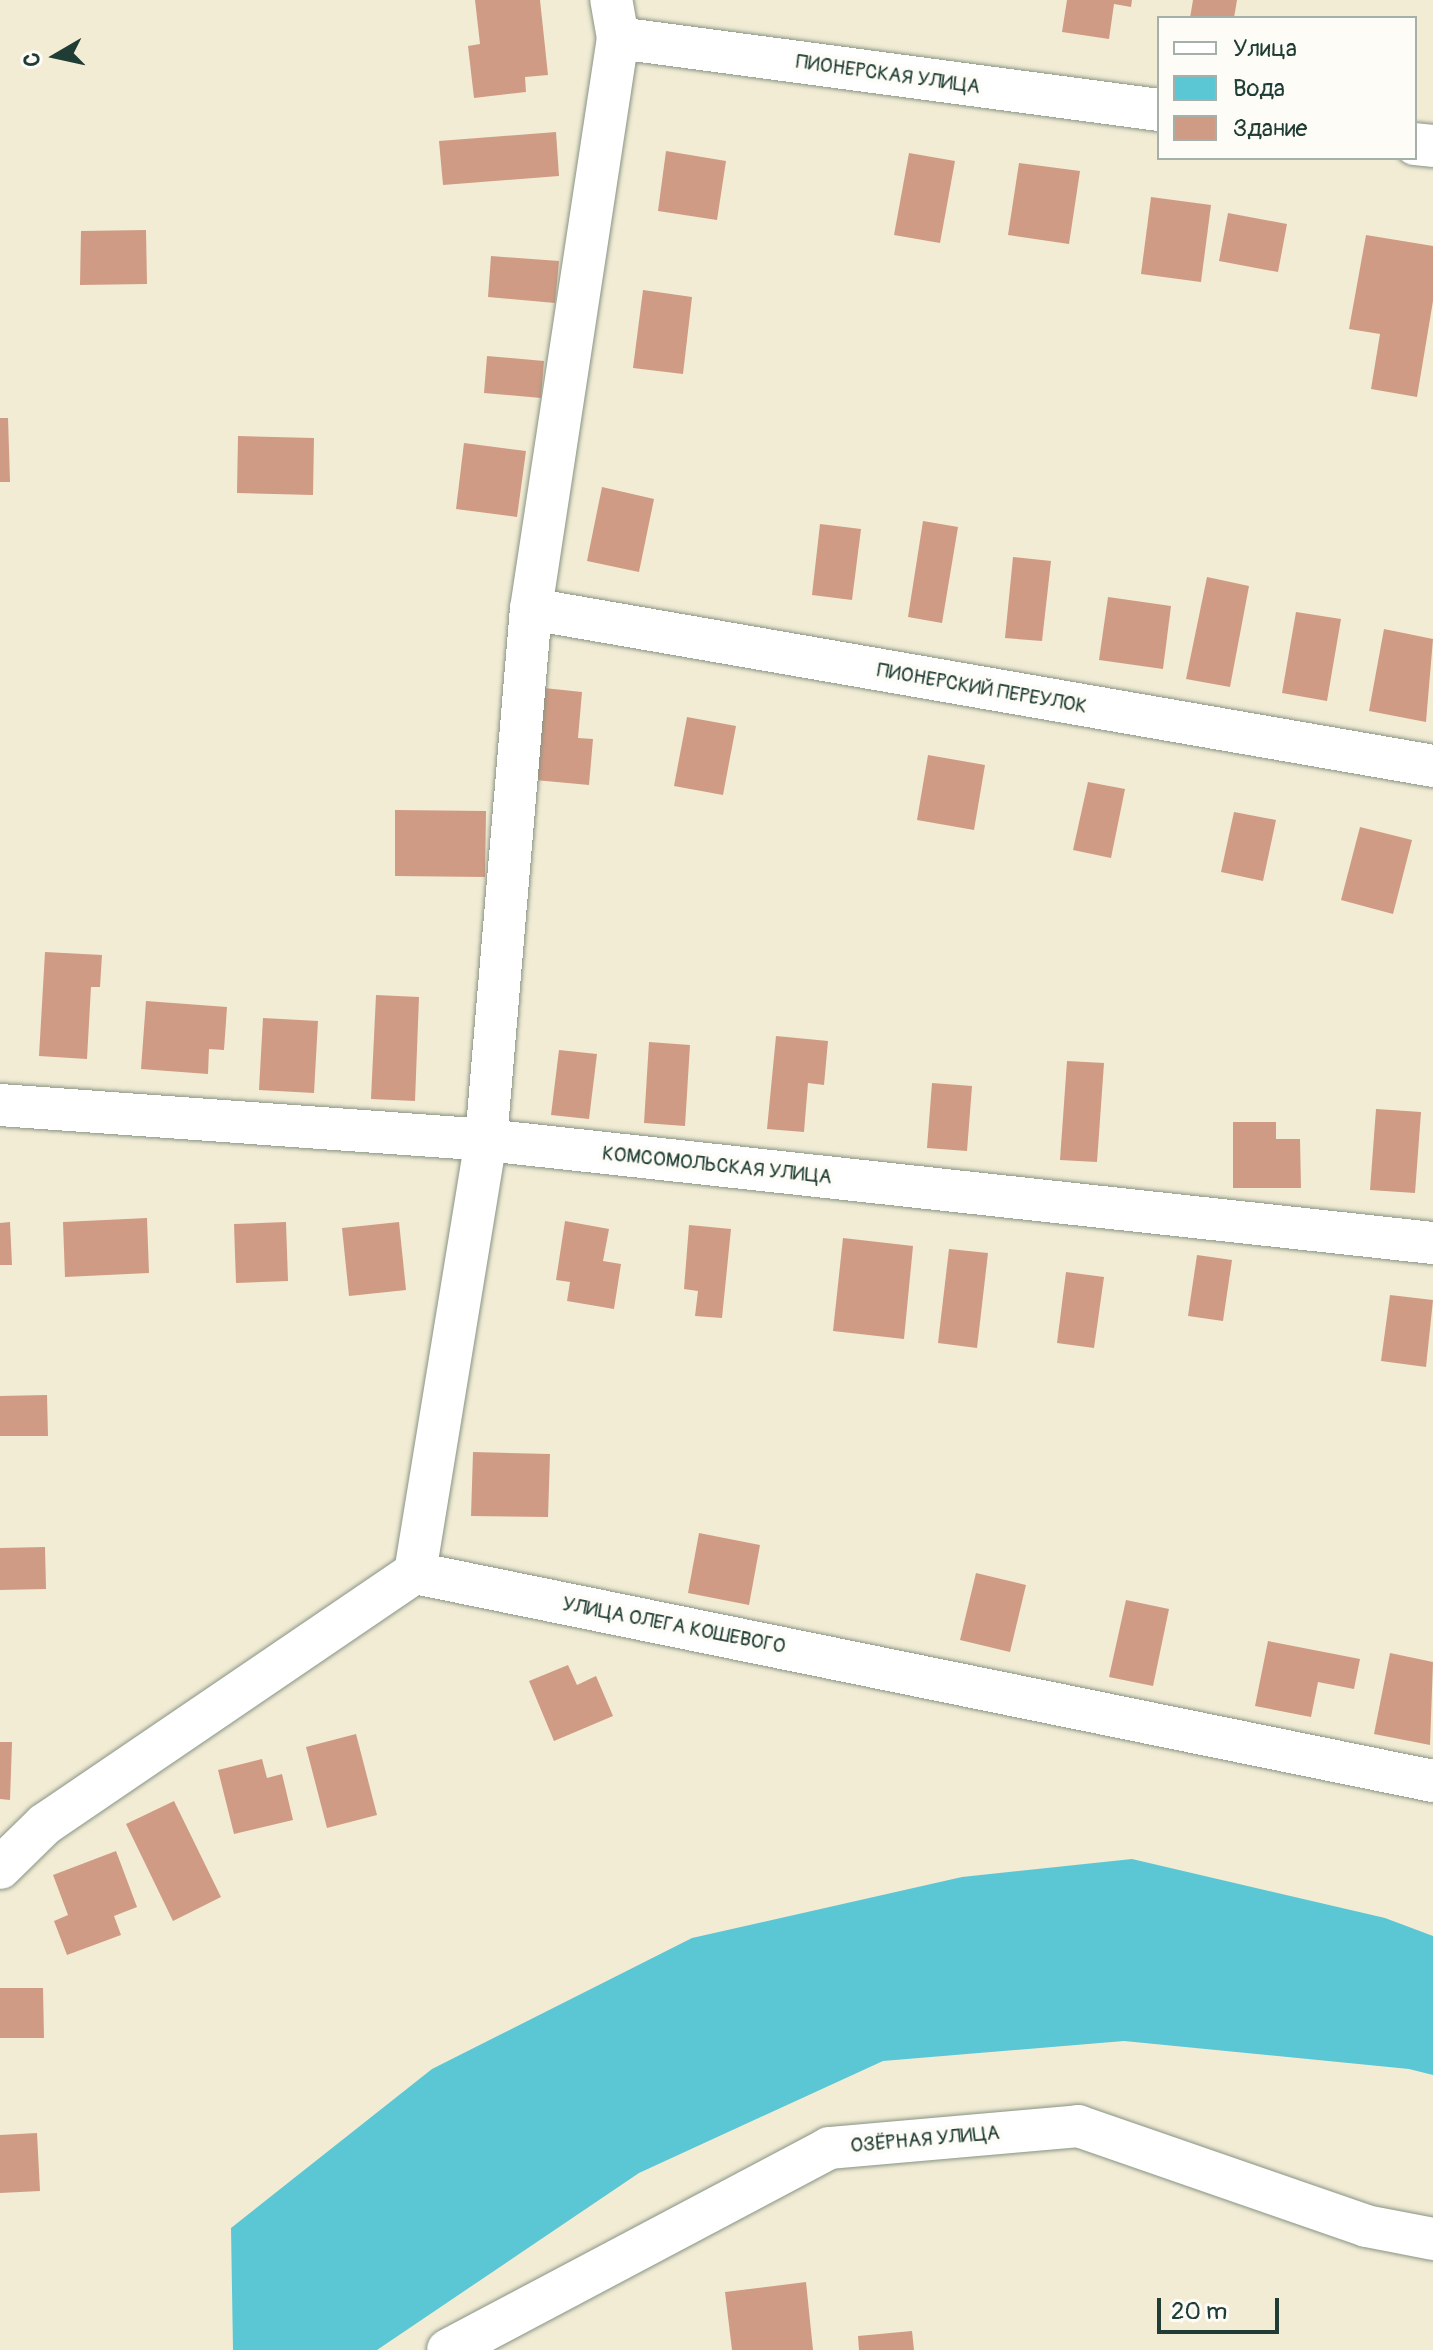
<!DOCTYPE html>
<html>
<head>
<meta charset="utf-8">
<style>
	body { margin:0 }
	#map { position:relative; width:1433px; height:2350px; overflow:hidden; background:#f2ecd5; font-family:Pangolin,sans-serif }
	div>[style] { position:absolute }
	.water>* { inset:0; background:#5bc7d4 }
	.building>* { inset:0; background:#d09b84 }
	.roads { filter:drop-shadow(0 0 2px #889484) drop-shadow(0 0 2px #889484) }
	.minor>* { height:42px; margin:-21px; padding:0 21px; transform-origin:21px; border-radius:21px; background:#fff }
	span { translate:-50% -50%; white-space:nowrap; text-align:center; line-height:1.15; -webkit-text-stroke:8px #fdfcf7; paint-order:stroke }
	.street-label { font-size:20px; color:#1f3d34 }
	.legend { position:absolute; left:1157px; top:16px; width:260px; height:144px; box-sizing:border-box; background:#fdfcf7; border:2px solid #a4b0a9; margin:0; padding:10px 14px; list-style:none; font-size:24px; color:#1f3d34 }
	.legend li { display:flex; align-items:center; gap:16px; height:40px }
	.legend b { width:40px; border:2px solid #a4b0a9 }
	.north { position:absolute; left:16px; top:16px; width:80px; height:80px; -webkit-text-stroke:6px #fdfcf7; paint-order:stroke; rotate:261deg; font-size:22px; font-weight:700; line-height:32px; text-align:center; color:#1f3d34 }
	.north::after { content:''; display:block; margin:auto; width:28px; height:36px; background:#1f3d34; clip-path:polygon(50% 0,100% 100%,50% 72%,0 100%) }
	.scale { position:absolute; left:1157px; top:2298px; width:122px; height:36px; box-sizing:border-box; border:4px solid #1f3d34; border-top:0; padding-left:10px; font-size:24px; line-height:28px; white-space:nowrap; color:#1f3d34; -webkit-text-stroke:6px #fdfcf7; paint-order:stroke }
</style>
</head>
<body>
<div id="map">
	<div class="water">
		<i style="clip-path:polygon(1132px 1859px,1385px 1918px,1433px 1936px,1433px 2075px,1409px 2069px,1124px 2041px,883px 2061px,639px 2173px,377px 2350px,233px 2350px,231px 2228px,432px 2069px,692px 1938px,962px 1877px)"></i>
	</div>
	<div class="building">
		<i style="clip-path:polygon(475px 0,540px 0,548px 75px,525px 77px,526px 92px,474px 98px,468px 46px,480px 44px)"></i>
		<i style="clip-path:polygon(1067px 0,1132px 0,1131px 7px,1114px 4px,1109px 39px,1062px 32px)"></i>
		<i style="clip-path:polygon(1193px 0,1237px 0,1234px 18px,1190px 18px)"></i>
		<i style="clip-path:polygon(556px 132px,559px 176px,443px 185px,439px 141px)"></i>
		<i style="clip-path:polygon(666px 151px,726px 161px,717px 220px,658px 211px)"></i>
		<i style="clip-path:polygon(909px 153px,955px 161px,940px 243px,894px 235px)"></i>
		<i style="clip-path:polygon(1019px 163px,1080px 171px,1069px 244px,1008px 235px)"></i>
		<i style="clip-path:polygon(1151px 197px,1211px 205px,1201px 282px,1141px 274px)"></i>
		<i style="clip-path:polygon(1228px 213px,1287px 224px,1278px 272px,1219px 261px)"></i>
		<i style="clip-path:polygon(146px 230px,147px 284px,80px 285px,81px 231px)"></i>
		<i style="clip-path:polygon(1366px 235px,1433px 246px,1433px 301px,1417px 397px,1371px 389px,1380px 334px,1349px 329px)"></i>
		<i style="clip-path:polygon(491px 256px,559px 261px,555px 303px,488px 297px)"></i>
		<i style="clip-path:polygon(643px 290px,692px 297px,683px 374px,633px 368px)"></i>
		<i style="clip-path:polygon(487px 356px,544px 361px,541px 398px,484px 393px)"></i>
		<i style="clip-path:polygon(0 418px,8px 418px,10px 482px,0 482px)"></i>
		<i style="clip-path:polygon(238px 436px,314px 438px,313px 495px,237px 493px)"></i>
		<i style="clip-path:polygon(464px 443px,526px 451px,517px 517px,456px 509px)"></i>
		<i style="clip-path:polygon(602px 487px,654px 499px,639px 572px,587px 561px)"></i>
		<i style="clip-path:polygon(923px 521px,958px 527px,942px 623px,908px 617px)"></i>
		<i style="clip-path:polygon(820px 524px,861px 529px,852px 600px,812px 595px)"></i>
		<i style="clip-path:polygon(1013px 557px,1051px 561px,1042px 641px,1005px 638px)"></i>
		<i style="clip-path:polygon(1207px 577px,1249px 586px,1230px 687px,1186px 679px)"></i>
		<i style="clip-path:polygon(1108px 597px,1171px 606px,1163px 669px,1099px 660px)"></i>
		<i style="clip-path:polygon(1296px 612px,1341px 619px,1327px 701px,1282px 693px)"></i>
		<i style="clip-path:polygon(1384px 629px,1433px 639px,1426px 722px,1369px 711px)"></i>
		<i style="clip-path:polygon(544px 688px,582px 692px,578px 738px,593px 739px,589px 785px,535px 780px)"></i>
		<i style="clip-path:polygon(687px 717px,736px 726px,723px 795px,674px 786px)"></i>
		<i style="clip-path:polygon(928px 755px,985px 765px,974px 830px,917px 820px)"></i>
		<i style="clip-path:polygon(1088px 782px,1125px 789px,1111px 858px,1073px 850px)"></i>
		<i style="clip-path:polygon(395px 810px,486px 811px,485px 877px,395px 876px)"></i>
		<i style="clip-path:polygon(1234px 812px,1276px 820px,1263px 881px,1221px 872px)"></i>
		<i style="clip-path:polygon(1360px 827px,1412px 840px,1393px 914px,1341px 900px)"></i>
		<i style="clip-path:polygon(45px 952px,102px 955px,100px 987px,91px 987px,87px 1059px,39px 1056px)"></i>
		<i style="clip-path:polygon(376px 995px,419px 997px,415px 1101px,371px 1099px)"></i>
		<i style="clip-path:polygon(146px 1001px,227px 1007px,224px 1050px,209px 1049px,208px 1074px,141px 1069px)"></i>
		<i style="clip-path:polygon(263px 1018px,318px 1021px,314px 1093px,259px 1090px)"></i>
		<i style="clip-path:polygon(776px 1036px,828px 1041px,824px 1085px,808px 1083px,804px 1132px,767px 1129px)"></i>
		<i style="clip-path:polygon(649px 1042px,690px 1045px,685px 1126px,644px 1123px)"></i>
		<i style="clip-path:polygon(559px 1050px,597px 1054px,589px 1119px,551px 1115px)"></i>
		<i style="clip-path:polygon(1067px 1061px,1104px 1063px,1097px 1162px,1060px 1160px)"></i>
		<i style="clip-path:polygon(932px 1083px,972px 1086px,967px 1151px,927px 1148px)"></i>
		<i style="clip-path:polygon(1376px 1109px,1421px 1112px,1415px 1193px,1370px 1190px)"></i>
		<i style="clip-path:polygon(1233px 1122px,1276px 1122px,1276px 1139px,1300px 1139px,1301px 1188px,1233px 1188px)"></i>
		<i style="clip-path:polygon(147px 1218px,149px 1273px,65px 1277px,63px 1222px)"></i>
		<i style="clip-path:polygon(565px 1221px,609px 1229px,603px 1261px,621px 1264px,614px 1309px,567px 1301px,570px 1282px,556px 1280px)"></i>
		<i style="clip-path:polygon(10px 1222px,12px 1265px,0 1265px,0 1223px)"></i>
		<i style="clip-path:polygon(286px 1222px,288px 1281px,236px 1283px,234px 1224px)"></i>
		<i style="clip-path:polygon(399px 1222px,406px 1290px,349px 1296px,342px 1228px)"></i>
		<i style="clip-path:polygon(689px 1225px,731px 1229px,722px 1318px,695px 1316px,698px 1291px,684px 1289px)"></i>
		<i style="clip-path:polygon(843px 1238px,913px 1246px,904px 1339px,833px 1331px)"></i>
		<i style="clip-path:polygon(949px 1249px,988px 1253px,977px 1348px,938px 1343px)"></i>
		<i style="clip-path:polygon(1197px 1255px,1232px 1260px,1223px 1321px,1188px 1316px)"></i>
		<i style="clip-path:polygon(1066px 1272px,1104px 1277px,1094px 1348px,1057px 1343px)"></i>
		<i style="clip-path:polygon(1390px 1295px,1433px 1300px,1426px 1367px,1381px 1361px)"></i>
		<i style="clip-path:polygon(47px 1395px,48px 1436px,0 1436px,0 1396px)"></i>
		<i style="clip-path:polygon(473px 1452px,550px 1454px,548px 1517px,471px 1516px)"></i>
		<i style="clip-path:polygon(699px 1533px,760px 1545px,749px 1605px,688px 1593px)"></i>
		<i style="clip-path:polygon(45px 1547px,46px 1589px,0 1590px,0 1548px)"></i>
		<i style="clip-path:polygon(976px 1573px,1026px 1585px,1010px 1652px,960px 1640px)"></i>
		<i style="clip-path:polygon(1126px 1600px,1169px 1609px,1153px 1686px,1109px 1677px)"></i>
		<i style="clip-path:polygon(1268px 1641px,1360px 1659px,1354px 1689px,1318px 1682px,1311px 1717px,1255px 1706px)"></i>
		<i style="clip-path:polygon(1390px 1653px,1433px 1662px,1430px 1745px,1374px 1734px)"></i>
		<i style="clip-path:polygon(568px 1665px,577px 1685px,596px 1676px,613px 1716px,554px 1741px,529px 1681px)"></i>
		<i style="clip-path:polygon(356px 1734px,377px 1815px,327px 1828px,306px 1747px)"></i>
		<i style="clip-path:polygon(0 1742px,12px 1742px,10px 1800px,0 1799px)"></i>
		<i style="clip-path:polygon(262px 1759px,267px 1778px,282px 1774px,293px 1820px,234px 1834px,218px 1770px)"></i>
		<i style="clip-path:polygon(174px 1801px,221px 1897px,173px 1921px,126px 1824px)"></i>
		<i style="clip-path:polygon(116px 1851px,137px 1907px,114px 1916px,121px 1935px,67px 1955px,54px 1921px,68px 1915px,53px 1875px)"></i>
		<i style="clip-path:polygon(0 1988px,43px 1988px,44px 2038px,0 2038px)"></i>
		<i style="clip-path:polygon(37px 2133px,40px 2191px,0 2193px,0 2135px)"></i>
		<i style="clip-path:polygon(806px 2282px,813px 2350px,732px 2350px,725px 2292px)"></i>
		<i style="clip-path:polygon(912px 2331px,914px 2350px,859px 2350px,858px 2336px)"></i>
	</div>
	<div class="roads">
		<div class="minor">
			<i style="left:618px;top:38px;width:546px;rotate:7.58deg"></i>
			<i style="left:1415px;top:144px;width:18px;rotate:6deg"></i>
			<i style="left:531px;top:609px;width:916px;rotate:9.87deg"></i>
			<i style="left:0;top:1105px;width:487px;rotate:4.1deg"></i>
			<i style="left:486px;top:1140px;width:953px;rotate:6.21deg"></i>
			<i style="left:415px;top:1573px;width:439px;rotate:-80.7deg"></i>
			<i style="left:486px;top:1140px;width:533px;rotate:-85.16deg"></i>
			<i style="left:531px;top:609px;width:578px;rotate:-81.34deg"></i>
			<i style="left:618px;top:38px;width:39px;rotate:-100deg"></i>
			<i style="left:0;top:1868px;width:63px;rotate:-44.4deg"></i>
			<i style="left:45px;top:1824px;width:447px;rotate:-34.2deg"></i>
			<i style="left:415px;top:1573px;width:1039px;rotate:11.55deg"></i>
			<i style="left:448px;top:2350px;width:431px;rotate:-27.9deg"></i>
			<i style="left:829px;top:2148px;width:250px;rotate:-5deg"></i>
			<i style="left:1078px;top:2126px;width:305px;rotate:19.1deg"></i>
			<i style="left:1366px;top:2226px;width:68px;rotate:11deg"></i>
		</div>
	</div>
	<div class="street-label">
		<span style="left:888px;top:74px;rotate:8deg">ПИОНЕРСКАЯ УЛИЦА</span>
		<span style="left:982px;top:688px;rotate:10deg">ПИОНЕРСКИЙ ПЕРЕУЛОК</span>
		<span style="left:717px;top:1165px;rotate:6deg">КОМСОМОЛЬСКАЯ УЛИЦА</span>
		<span style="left:674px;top:1625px;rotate:11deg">УЛИЦА ОЛЕГА КОШЕВОГО</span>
		<span style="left:925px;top:2139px;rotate:-5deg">ОЗЁРНАЯ УЛИЦА</span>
	</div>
	<ul class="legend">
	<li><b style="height:10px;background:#fff"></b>Улица</li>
	<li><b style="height:22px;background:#5bc7d4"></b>Вода</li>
	<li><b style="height:22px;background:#d09b84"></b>Здание</li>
	</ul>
	<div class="north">С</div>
	<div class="scale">20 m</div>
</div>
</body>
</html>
